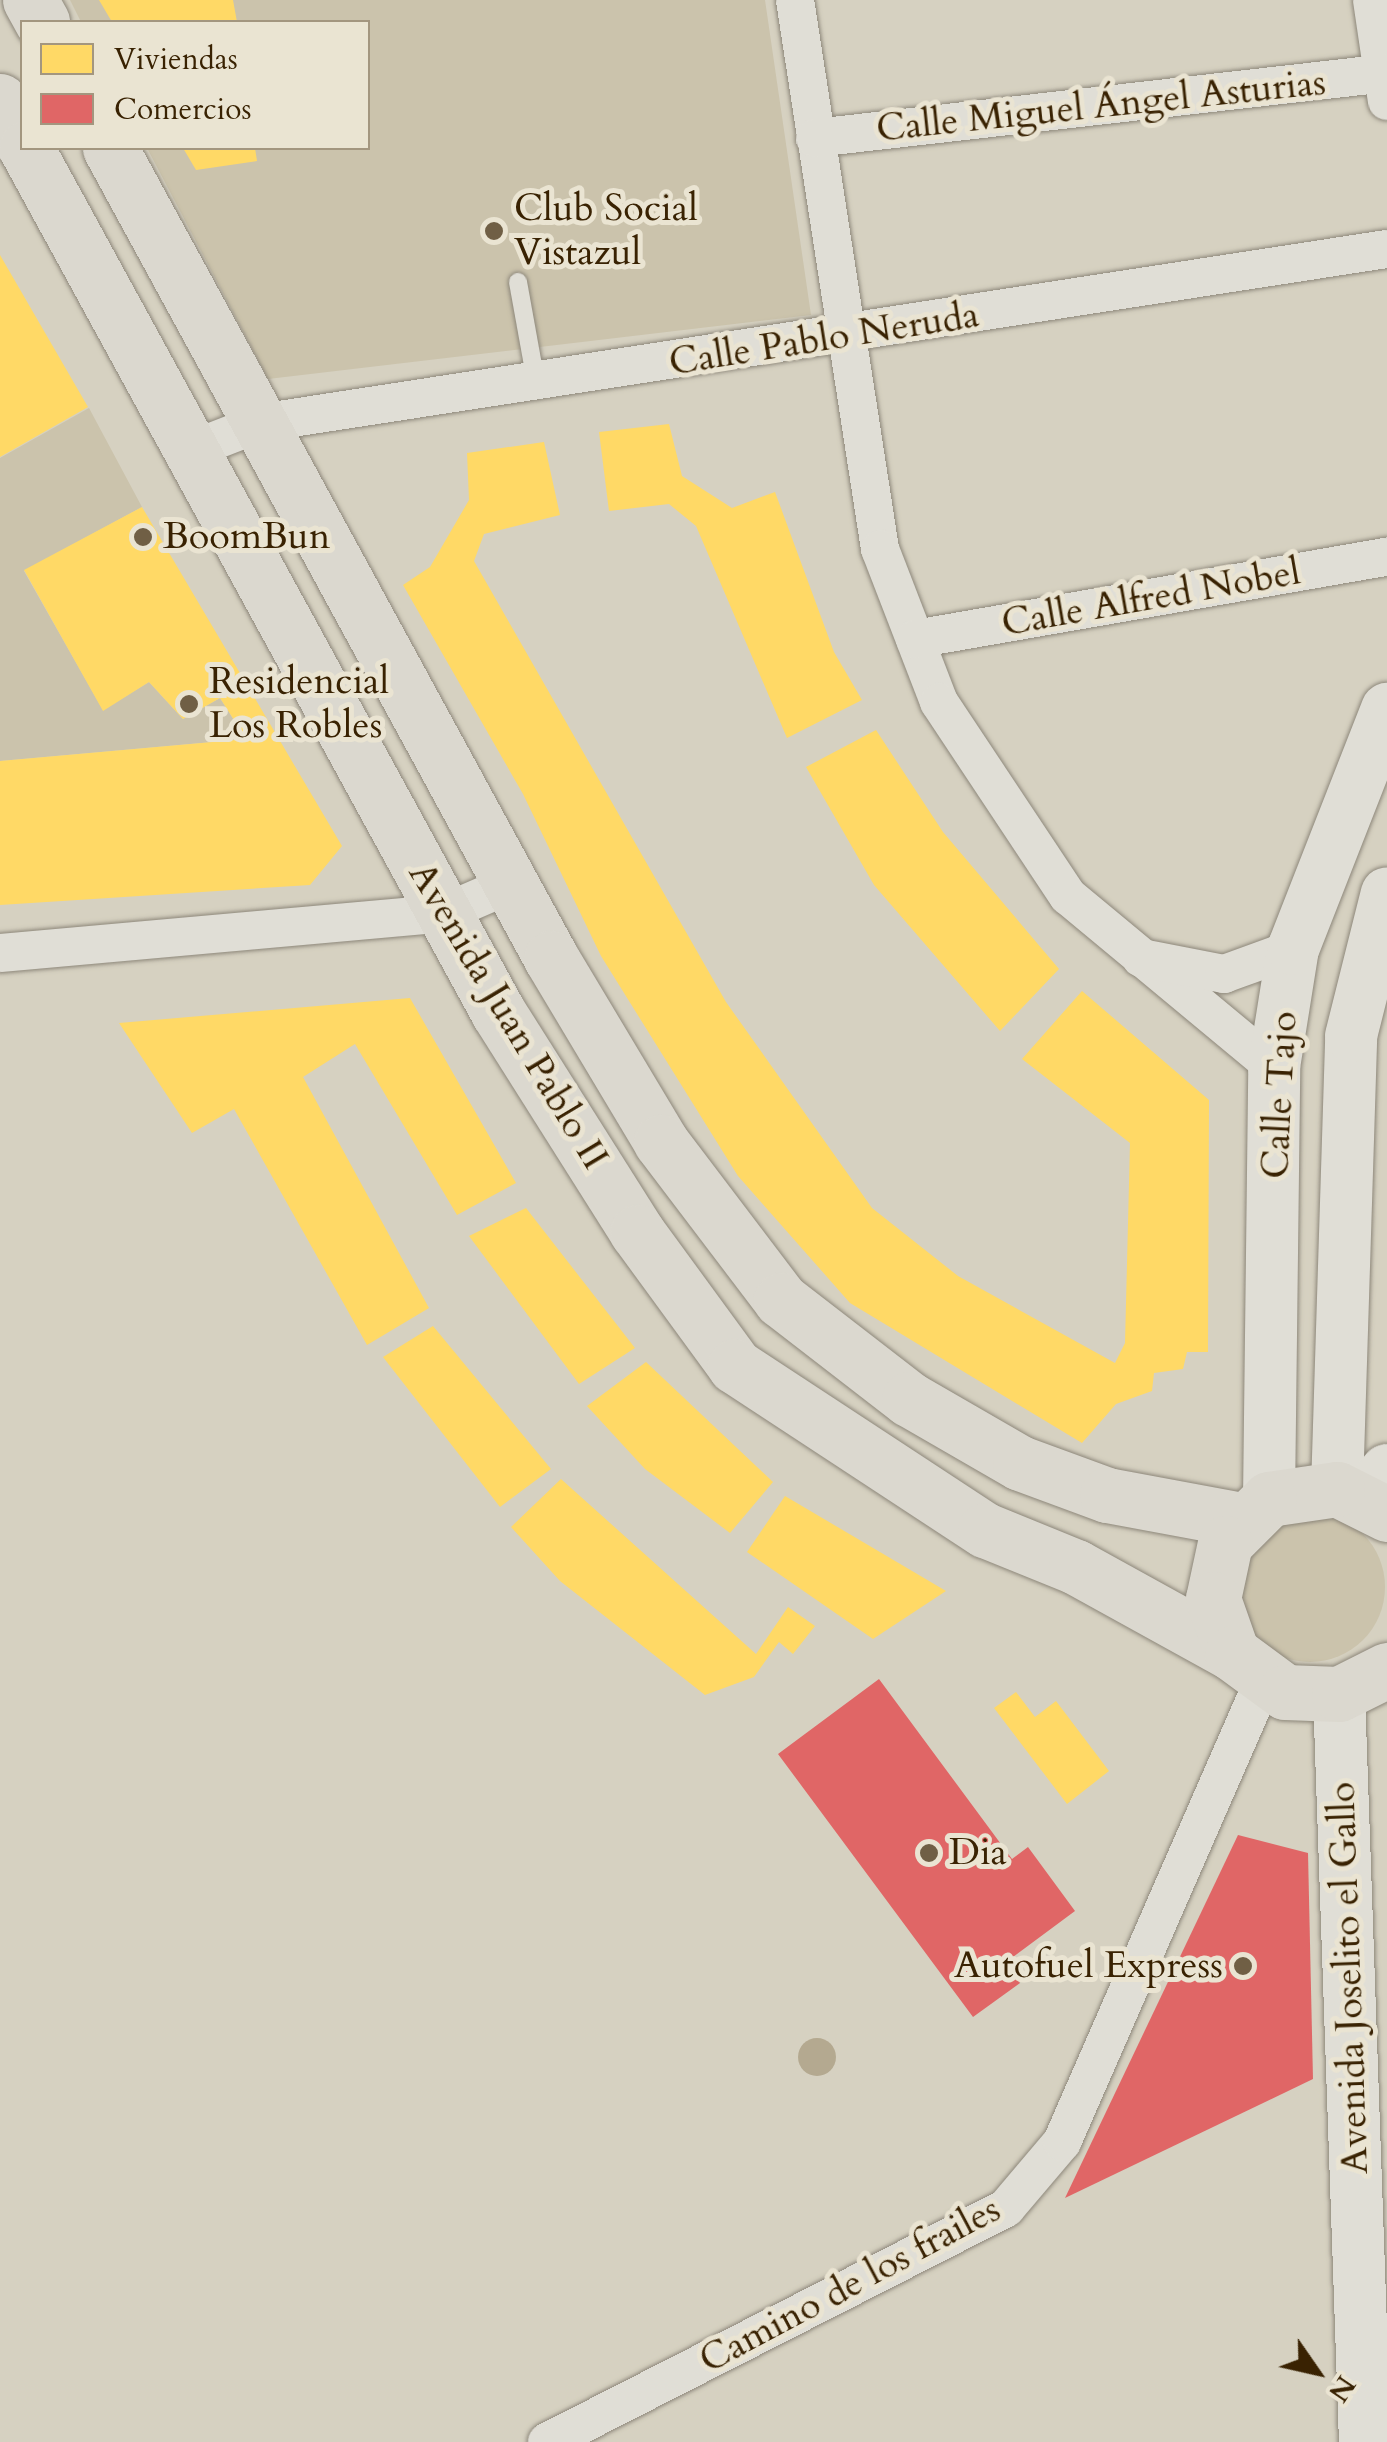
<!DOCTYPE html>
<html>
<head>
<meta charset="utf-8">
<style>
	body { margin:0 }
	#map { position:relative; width:1387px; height:2442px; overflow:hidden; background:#d6d1c1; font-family:Cardo,serif }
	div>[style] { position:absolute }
	.green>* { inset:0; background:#cbc3ac }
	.round { border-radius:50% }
	.water>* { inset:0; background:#b4a990 }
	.homes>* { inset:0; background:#ffd966 }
	.shops>* { inset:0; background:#e06666 }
	.roads { filter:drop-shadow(0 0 2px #8d877a) drop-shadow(0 0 2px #8d877a) }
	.lane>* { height:18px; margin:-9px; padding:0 9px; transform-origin:9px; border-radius:9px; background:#e0ded6 }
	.street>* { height:38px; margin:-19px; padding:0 19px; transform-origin:19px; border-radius:19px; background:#e0ded6 }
	.secondary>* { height:52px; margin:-26px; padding:0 26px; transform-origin:26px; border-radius:26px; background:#e0ded6 }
	.primary>* { height:55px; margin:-27.5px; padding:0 27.5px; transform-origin:27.5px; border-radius:27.5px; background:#dbd8cf }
	.dots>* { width:28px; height:28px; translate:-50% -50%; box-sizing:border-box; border:5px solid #eae4d2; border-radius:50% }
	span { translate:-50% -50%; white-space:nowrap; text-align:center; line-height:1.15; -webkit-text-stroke:10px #eae4d2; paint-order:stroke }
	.street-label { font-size:38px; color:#392202 }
	.poi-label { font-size:38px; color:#392202 }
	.left { translate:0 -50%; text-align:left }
	.right { translate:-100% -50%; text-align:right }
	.legend { position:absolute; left:20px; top:20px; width:350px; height:130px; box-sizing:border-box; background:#eae4d2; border:2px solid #a3967f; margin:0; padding:12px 18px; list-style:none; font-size:30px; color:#392202 }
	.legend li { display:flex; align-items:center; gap:20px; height:50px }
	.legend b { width:50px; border:2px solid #a3967f }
	.north { position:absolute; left:1267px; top:2322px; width:100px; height:100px; -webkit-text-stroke:8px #eae4d2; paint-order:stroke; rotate:124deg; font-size:28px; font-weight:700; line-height:40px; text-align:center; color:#392202 }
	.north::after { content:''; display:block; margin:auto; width:35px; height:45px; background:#392202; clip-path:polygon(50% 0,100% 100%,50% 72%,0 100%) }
</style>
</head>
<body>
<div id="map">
	<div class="green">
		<i style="clip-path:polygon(70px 0,765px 0,811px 315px,268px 379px,147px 148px,368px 148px,368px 22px,81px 22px)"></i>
		<i style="clip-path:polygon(89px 408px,142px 507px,24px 571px,103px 710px,149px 682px,183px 719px,220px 698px,246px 739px,0 761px,0 458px)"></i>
		<i class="round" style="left:1235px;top:1512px;width:150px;height:150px"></i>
	</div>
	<div class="water">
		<i class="round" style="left:798px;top:2038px;width:38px;height:38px"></i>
	</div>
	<div class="homes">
		<i style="clip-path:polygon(99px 0,233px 0,237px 22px,112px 22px)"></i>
		<i style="clip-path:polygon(183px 148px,255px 148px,257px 161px,196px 170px)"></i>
		<i style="clip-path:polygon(0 255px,88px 407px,0 457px)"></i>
		<i style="clip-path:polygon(669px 424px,682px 476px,732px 508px,775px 492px,834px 652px,862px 700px,787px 738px,696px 526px,669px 504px,609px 511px,599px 432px)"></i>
		<i style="clip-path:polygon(544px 442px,560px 515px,484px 534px,474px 561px,726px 1002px,872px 1208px,958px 1276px,1115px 1363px,1125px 1343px,1130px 1143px,1022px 1059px,1082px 991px,1209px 1100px,1208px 1352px,1187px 1352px,1183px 1369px,1154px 1373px,1152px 1391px,1116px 1404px,1082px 1443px,850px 1303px,738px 1176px,601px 956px,523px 794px,403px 585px,430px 567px,469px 500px,467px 453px)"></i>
		<i style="clip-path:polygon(142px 507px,342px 846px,310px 885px,0 905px,0 761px,246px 739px,220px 698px,183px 719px,149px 682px,103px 711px,24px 570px)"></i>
		<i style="clip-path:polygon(876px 730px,943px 832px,1059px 969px,1000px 1031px,874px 885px,806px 767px)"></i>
		<i style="clip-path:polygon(410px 998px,516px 1183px,457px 1215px,355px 1044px,303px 1077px,429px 1308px,367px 1345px,234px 1109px,192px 1133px,119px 1023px)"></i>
		<i style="clip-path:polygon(526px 1208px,635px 1348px,579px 1384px,469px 1236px)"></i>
		<i style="clip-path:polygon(433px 1326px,551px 1469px,500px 1507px,383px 1357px)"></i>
		<i style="clip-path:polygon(646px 1362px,773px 1482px,730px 1533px,645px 1469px,587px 1406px)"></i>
		<i style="clip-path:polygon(561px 1479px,756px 1654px,788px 1607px,815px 1626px,793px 1654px,779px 1642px,754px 1677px,705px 1695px,560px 1581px,511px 1527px)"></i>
		<i style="clip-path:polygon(785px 1496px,946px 1591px,873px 1639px,747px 1552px)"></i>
		<i style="clip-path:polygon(1016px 1692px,1035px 1717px,1056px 1701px,1109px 1771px,1067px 1804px,994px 1708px)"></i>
	</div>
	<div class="shops">
		<i style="clip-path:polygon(879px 1679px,1012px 1859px,1028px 1847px,1075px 1911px,1005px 1963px,1020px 1983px,973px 2017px,778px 1754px)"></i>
		<i style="clip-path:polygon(1238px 1835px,1308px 1853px,1313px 2079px,1065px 2198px)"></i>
	</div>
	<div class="roads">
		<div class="lane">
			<i style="left:518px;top:282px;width:102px;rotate:79.8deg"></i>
		</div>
		<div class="street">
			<i style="left:795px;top:0;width:556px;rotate:81.2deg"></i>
			<i style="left:880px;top:549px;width:164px;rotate:68.9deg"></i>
			<i style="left:939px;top:702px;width:233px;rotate:56.4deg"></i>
			<i style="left:1068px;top:896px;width:268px;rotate:39.7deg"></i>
			<i style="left:1372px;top:0;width:102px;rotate:81.6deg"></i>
			<i style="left:815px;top:138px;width:576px;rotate:-6.48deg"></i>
			<i style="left:191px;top:450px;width:74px;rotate:-21.4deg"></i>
			<i style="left:260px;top:423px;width:1140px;rotate:-8.78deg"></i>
			<i style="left:915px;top:639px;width:479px;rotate:-9.9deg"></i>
			<i style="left:0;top:953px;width:446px;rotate:-5.1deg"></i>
			<i style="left:444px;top:913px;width:73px;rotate:-23.4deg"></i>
			<i style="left:1141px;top:958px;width:85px;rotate:10.9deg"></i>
			<i style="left:1224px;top:974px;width:73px;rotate:-19.9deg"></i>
			<i style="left:547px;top:2442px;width:515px;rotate:-27.01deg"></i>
			<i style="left:1006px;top:2208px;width:87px;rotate:-49.7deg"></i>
			<i style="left:1062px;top:2142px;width:502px;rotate:-66.4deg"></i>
		</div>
		<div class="secondary">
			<i style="left:1337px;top:1489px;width:453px;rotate:-88.2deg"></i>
			<i style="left:1351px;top:1036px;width:147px;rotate:-75.9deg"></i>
			<i style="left:1364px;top:1498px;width:36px;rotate:-51deg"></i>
			<i style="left:1269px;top:1499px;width:432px;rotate:-89.3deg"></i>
			<i style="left:1274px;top:1067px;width:120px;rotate:-80.9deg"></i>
			<i style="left:1293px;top:949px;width:258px;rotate:-68.6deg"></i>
			<i style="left:1339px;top:1694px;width:748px;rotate:88.01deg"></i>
		</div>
		<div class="primary">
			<i style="left:30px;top:0;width:25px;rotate:61deg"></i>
			<i style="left:0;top:101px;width:47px;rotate:61.8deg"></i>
			<i style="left:26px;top:148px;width:985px;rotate:61.35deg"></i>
			<i style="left:498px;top:1012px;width:260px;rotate:57.7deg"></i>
			<i style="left:637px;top:1232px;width:166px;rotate:53.8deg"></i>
			<i style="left:735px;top:1366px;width:299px;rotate:33.3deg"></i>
			<i style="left:985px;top:1530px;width:98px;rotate:22.1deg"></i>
			<i style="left:1076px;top:1567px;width:178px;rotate:28.9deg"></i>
			<i style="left:110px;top:148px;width:922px;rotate:61.43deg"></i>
			<i style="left:551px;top:958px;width:214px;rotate:59.1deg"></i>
			<i style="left:661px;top:1142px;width:198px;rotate:52.8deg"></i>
			<i style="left:781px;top:1300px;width:162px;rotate:37.7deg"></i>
			<i style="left:909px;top:1399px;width:128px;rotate:30deg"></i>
			<i style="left:1020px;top:1463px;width:93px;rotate:20.2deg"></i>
			<i style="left:1107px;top:1495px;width:137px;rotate:10.5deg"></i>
			<i style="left:1387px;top:1514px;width:56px;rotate:-153.4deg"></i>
			<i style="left:1337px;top:1489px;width:69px;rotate:171.6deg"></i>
			<i style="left:1269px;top:1499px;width:62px;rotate:135deg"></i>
			<i style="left:1225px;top:1543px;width:57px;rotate:102.1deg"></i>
			<i style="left:1213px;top:1599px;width:57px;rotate:70.6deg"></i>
			<i style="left:1232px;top:1653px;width:66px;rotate:36.3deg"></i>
			<i style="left:1285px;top:1692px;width:54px;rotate:2.1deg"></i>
			<i style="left:1339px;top:1694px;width:54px;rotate:-26.6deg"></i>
		</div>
	</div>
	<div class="dots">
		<i style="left:494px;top:231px;background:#705f45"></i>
		<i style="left:143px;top:537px;background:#705f45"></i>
		<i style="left:189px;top:704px;background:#705f45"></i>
		<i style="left:929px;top:1853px;background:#705f45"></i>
		<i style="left:1243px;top:1966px;background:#705f45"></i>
	</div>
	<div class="street-label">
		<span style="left:1101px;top:106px;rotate:-6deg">Calle Miguel Ángel Asturias</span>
		<span style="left:824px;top:339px;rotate:-9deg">Calle Pablo Neruda</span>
		<span style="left:1151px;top:598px;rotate:-10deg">Calle Alfred Nobel</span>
		<span style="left:508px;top:1016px;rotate:59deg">Avenida Juan Pablo II</span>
		<span style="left:1280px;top:1095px;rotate:-87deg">Calle Tajo</span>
		<span style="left:1349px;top:1978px;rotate:-92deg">Avenida Joselito el Gallo</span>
		<span style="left:850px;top:2285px;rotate:-28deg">Camino de los frailes</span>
	</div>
	<div class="poi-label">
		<span class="left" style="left:514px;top:231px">Club Social<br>Vistazul</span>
		<span class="left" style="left:163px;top:537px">BoomBun</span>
		<span class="left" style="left:209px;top:704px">Residencial<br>Los Robles</span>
		<span class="left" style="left:949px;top:1853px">Dia</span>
		<span class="right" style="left:1223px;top:1966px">Autofuel Express</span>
	</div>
	<ul class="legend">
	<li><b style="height:28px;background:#ffd966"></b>Viviendas</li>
	<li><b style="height:28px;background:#e06666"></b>Comercios</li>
	</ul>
	<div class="north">N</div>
</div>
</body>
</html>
